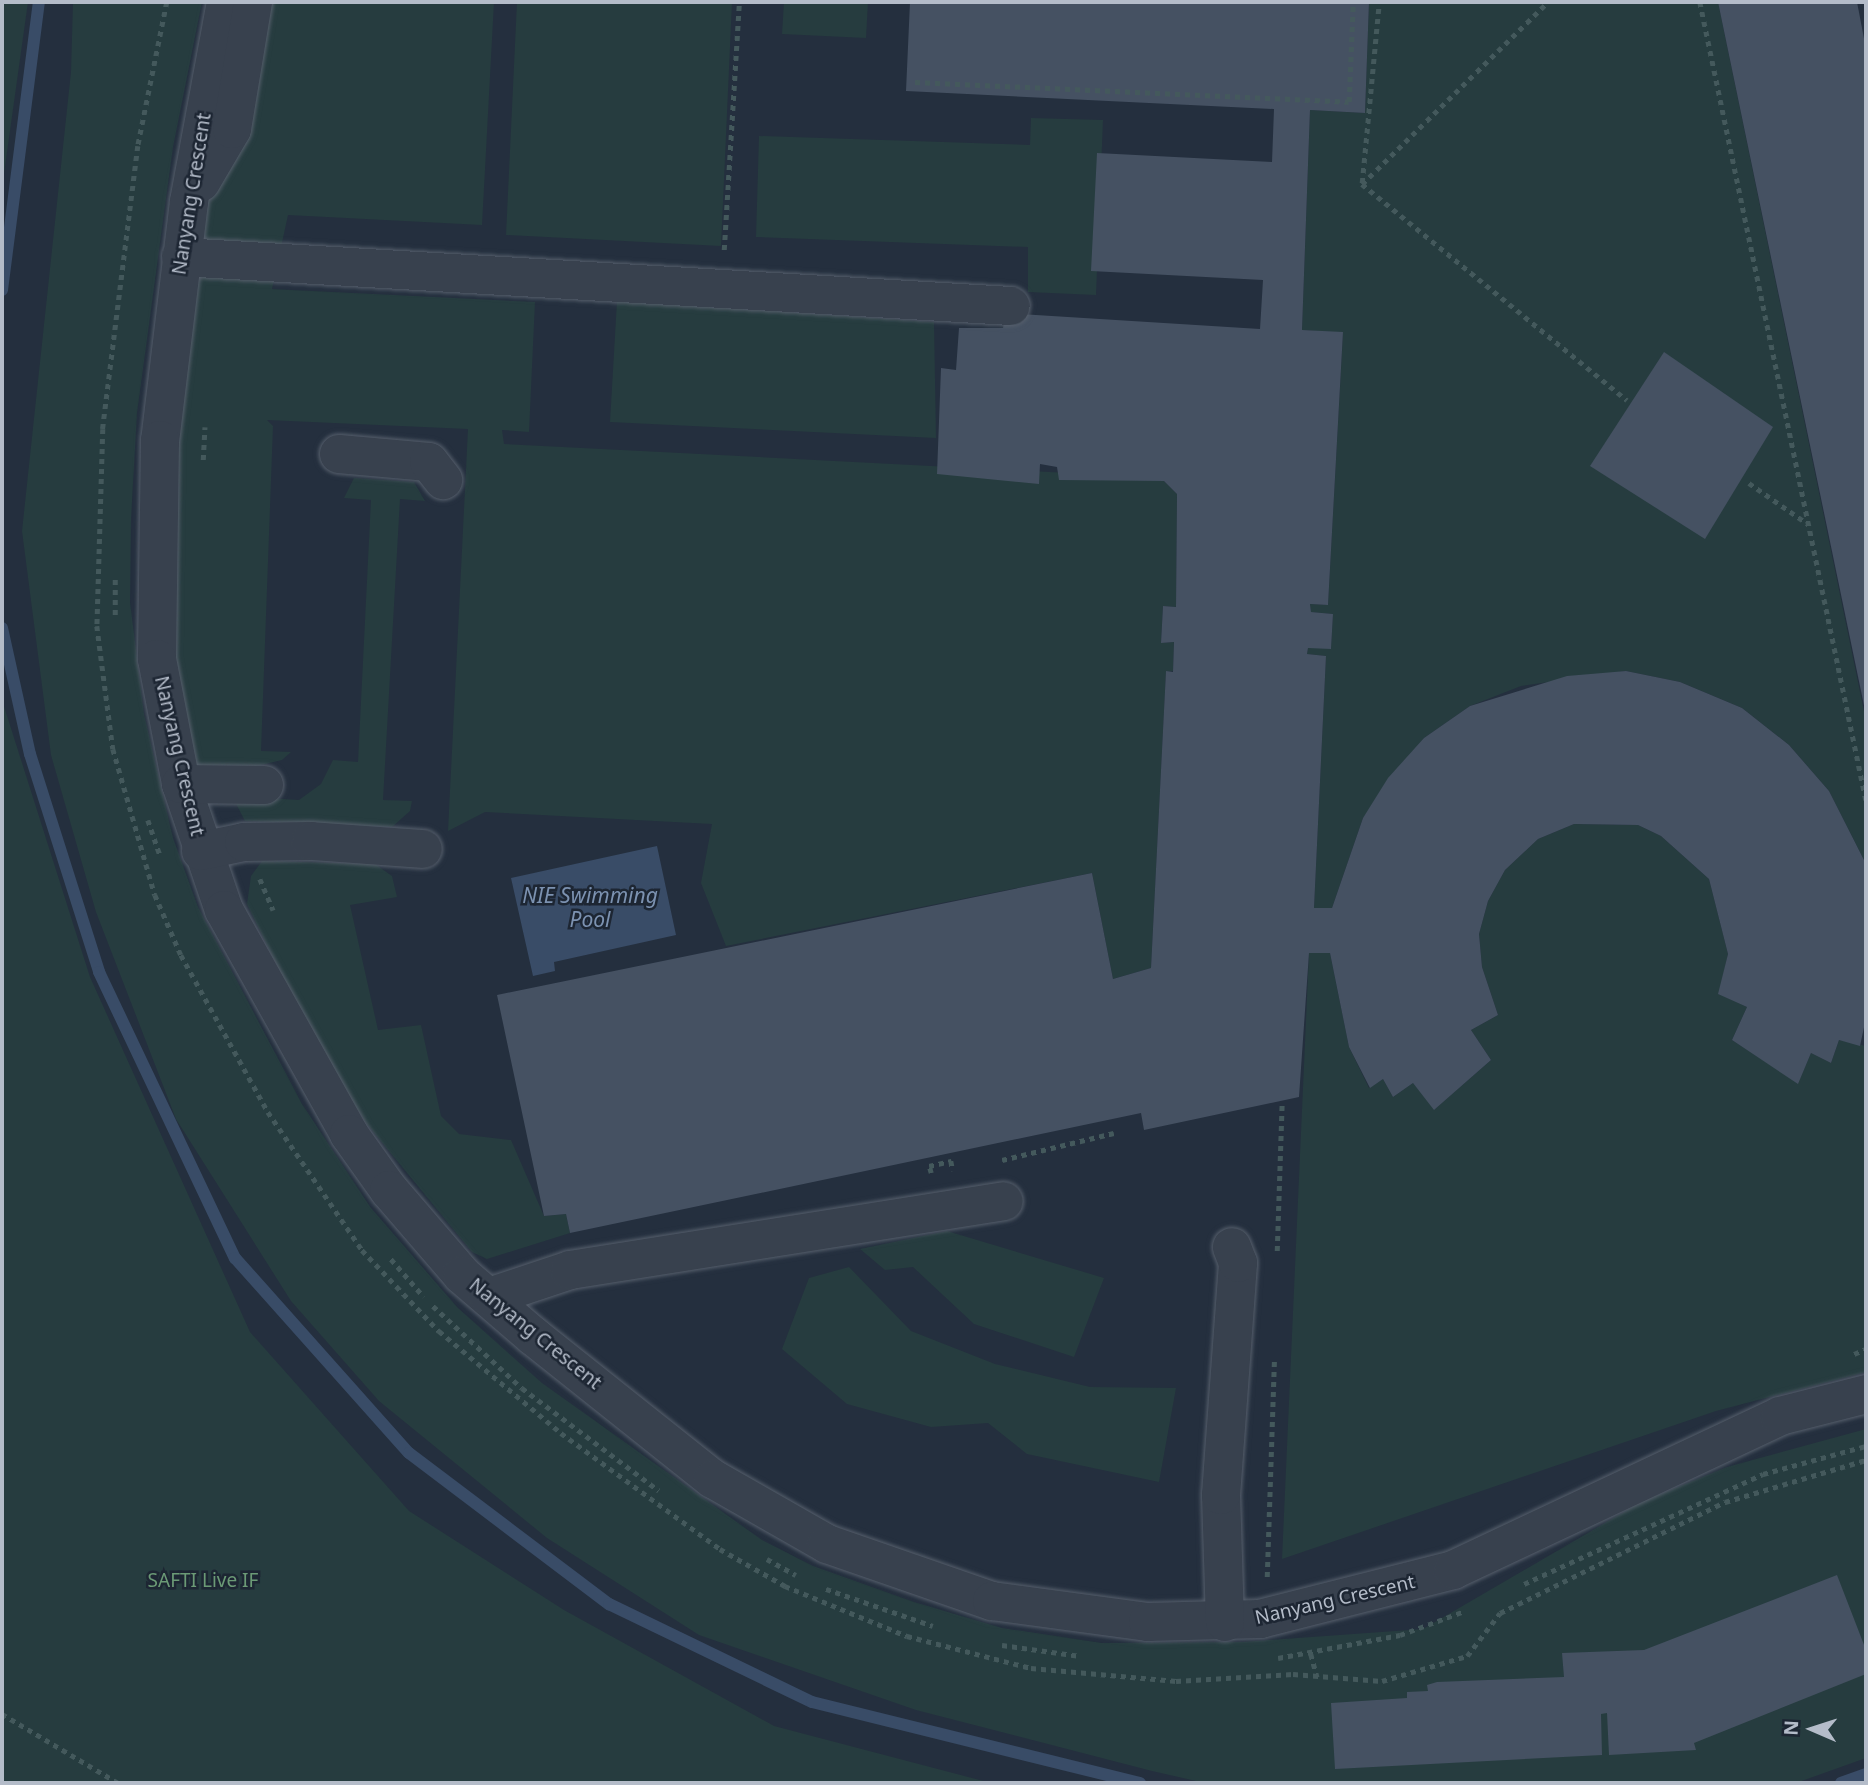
<!DOCTYPE html>
<html>
<head>
<meta charset="utf-8">
<style>
	body { margin:0 }
	#map { position:relative; width:1868px; height:1785px; overflow:hidden; background:#242f3e; font-family:"Noto Sans",sans-serif }
	div>[style] { position:absolute }
	.green>* { inset:0; background:#263c3f }
	.water>* { inset:0; background:#394c67 }
	.stream>* { height:12px; margin:-6px; padding:0 6px; transform-origin:6px; border-radius:6px; background:#394c67 }
	.building>* { inset:0; background:#455162 }
	.path>* { height:4.5px; margin-top:-2.25px; transform-origin:0; background:repeating-linear-gradient(90deg,#44595c 0 5px,transparent 0 10px) }
	.roads { filter:drop-shadow(0 0 2px #565f6c) drop-shadow(0 0 2px #565f6c) }
	.minor>* { height:38px; margin:-19px; padding:0 19px; transform-origin:19px; border-radius:19px; background:#38414e }
	span { translate:-50% -50%; white-space:nowrap; text-align:center; line-height:1.15; -webkit-text-stroke:5px #1d2633; paint-order:stroke }
	.street-label { font-size:19px; color:#b4bcc9 }
	.park-label { font-size:19px; color:#6b9a76 }
	.water-label { font-size:21px; color:#7c92b1; font-style:italic }
	.frame { position:absolute; inset:0; border:4px solid #b4bcc9; pointer-events:none }
	.north { position:absolute; left:1777px; top:1694px; width:70px; height:70px; -webkit-text-stroke:5px #1d2633; paint-order:stroke; rotate:273deg; font-size:19px; font-weight:700; line-height:28px; text-align:center; color:#b4bcc9 }
	.north::after { content:''; display:block; margin:auto; width:24px; height:32px; background:#b4bcc9; clip-path:polygon(50% 0,100% 100%,50% 72%,0 100%) }
</style>
</head>
<body>
<div id="map">
	<div class="green">
		<i style="clip-path:polygon(2px 2px,28px 2px,2px 188px)"></i>
		<i style="clip-path:polygon(73px 2px,202px 2px,173px 147px,137px 413px,131px 519px,130px 602px,144px 714px,173px 838px,198px 907px,302px 1104px,371px 1208px,458px 1308px,542px 1383px,762px 1540px,813px 1566px,914px 1602px,1002px 1628px,1102px 1643px,1242px 1642px,1423px 1629px,1641px 1502px,1727px 1467px,1866px 1429px,1866px 1758px,1796px 1783px,1205px 1783px,1152px 1771px,916px 1710px,699px 1635px,547px 1538px,379px 1401px,291px 1301px,176px 1119px,96px 912px,51px 755px,22px 531px,71px 72px)"></i>
		<i style="clip-path:polygon(261px 2px,494px 2px,482px 225px,288px 215px,272px 289px,535px 302px,529px 432px,502px 430px,504px 444px,1107px 475px,1164px 481px,1177px 494px,1176px 607px,1163px 606px,1161px 643px,1174px 642px,1173px 671px,1166px 672px,1151px 968px,1113px 979px,1092px 873px,726px 946px,701px 883px,712px 824px,485px 812px,448px 831px,468px 429px,267px 420px,273px 426px,261px 751px,291px 752px,282px 760px,181px 784px,165px 712px,181px 257px)"></i>
		<i style="clip-path:polygon(517px 2px,732px 2px,721px 246px,506px 235px)"></i>
		<i style="clip-path:polygon(784px 2px,868px 2px,866px 38px,782px 34px)"></i>
		<i style="clip-path:polygon(1369px 2px,1718px 2px,1866px 721px,1866px 864px,1829px 791px,1789px 745px,1742px 708px,1680px 682px,1626px 671px,1521px 686px,1470px 706px,1424px 738px,1363px 818px,1332px 908px,1314px 908px,1326px 656px,1307px 654px,1308px 648px,1331px 648px,1333px 614px,1311px 612px,1310px 604px,1328px 605px,1343px 333px,1302px 330px,1310px 110px,1365px 113px)"></i>
		<i style="clip-path:polygon(1031px 118px,1103px 120px,1096px 295px,1028px 292px,1028px 247px,756px 237px,759px 136px,1030px 145px)"></i>
		<i style="clip-path:polygon(617px 301px,934px 322px,936px 438px,610px 422px)"></i>
		<i style="clip-path:polygon(354px 478px,414px 482px,425px 501px,400px 499px,383px 800px,412px 801px,410px 811px,392px 827px,245px 821px,232px 796px,299px 800px,321px 784px,333px 760px,358px 762px,371px 500px,344px 498px)"></i>
		<i style="clip-path:polygon(2px 700px,90px 977px,250px 1332px,409px 1511px,564px 1610px,774px 1726px,991px 1783px,2px 1783px)"></i>
		<i style="clip-path:polygon(1574px 824px,1638px 825px,1661px 836px,1709px 879px,1728px 954px,1719px 994px,1747px 1007px,1732px 1040px,1798px 1083px,1811px 1053px,1831px 1063px,1839px 1040px,1866px 1046px,1866px 1372px,1716px 1411px,1282px 1559px,1309px 953px,1330px 953px,1349px 1047px,1369px 1088px,1383px 1079px,1393px 1097px,1413px 1083px,1435px 1109px,1491px 1060px,1471px 1030px,1498px 1015px,1482px 967px,1479px 934px,1488px 901px,1505px 870px,1538px 839px)"></i>
		<i style="clip-path:polygon(262px 861px,375px 864px,392px 876px,397px 897px,350px 905px,378px 1030px,421px 1025px,441px 1116px,459px 1134px,511px 1140px,544px 1216px,566px 1214px,570px 1233px,487px 1259px,472px 1252px,366px 1123px,310px 1034px,247px 904px,251px 876px)"></i>
		<i style="clip-path:polygon(947px 1231px,1104px 1278px,1074px 1357px,974px 1324px,913px 1267px,885px 1270px,860px 1249px)"></i>
		<i style="clip-path:polygon(849px 1267px,911px 1331px,995px 1364px,1090px 1387px,1176px 1388px,1159px 1482px,1027px 1454px,988px 1423px,931px 1427px,847px 1404px,782px 1349px,809px 1278px)"></i>
	</div>
	<div class="water">
		<i style="clip-path:polygon(657px 846px,676px 935px,554px 962px,555px 971px,533px 976px,511px 878px)"></i>
	</div>
	<div class="stream">
		<i style="left:2px;top:290px;width:290px;rotate:-82.7deg"></i>
		<i style="left:2px;top:628px;width:129px;rotate:77.5deg"></i>
		<i style="left:30px;top:754px;width:229px;rotate:72.4deg"></i>
		<i style="left:99px;top:972px;width:317px;rotate:64.6deg"></i>
		<i style="left:235px;top:1258px;width:261px;rotate:48.3deg"></i>
		<i style="left:409px;top:1453px;width:251px;rotate:37.1deg"></i>
		<i style="left:609px;top:1604px;width:225px;rotate:25.8deg"></i>
		<i style="left:812px;top:1702px;width:338px;rotate:13.9deg"></i>
		<i style="left:1841px;top:1783px;width:27px;rotate:-20deg"></i>
	</div>
	<div class="building">
		<i style="clip-path:polygon(910px 2px,1369px 2px,1365px 113px,1310px 110px,1302px 330px,1343px 332px,1328px 605px,1310px 604px,1311px 612px,1333px 614px,1331px 649px,1308px 648px,1307px 654px,1326px 656px,1314px 908px,1332px 908px,1363px 818px,1388px 778px,1424px 738px,1470px 706px,1567px 676px,1626px 671px,1680px 682px,1742px 708px,1789px 745px,1829px 791px,1866px 864px,1866px 1018px,1860px 1046px,1839px 1040px,1831px 1063px,1811px 1053px,1798px 1084px,1732px 1040px,1747px 1007px,1718px 994px,1728px 954px,1709px 879px,1661px 836px,1638px 825px,1574px 824px,1538px 839px,1505px 870px,1488px 901px,1479px 934px,1482px 967px,1498px 1015px,1471px 1030px,1491px 1060px,1434px 1110px,1413px 1083px,1393px 1097px,1383px 1079px,1370px 1088px,1349px 1047px,1330px 953px,1309px 953px,1299px 1097px,1144px 1130px,1141px 1113px,570px 1233px,566px 1214px,544px 1216px,497px 995px,1092px 873px,1113px 979px,1151px 968px,1166px 671px,1173px 672px,1174px 642px,1161px 643px,1163px 606px,1176px 607px,1177px 494px,1164px 481px,1059px 480px,1057px 467px,1040px 464px,1039px 484px,937px 474px,941px 368px,956px 370px,959px 328px,1003px 328px,1006px 313px,1260px 329px,1263px 280px,1091px 271px,1097px 153px,1272px 162px,1274px 109px,906px 91px)"></i>
		<i style="clip-path:polygon(1718px 2px,1857px 2px,1866px 49px,1866px 715px)"></i>
		<i style="clip-path:polygon(1664px 352px,1773px 427px,1705px 539px,1590px 466px)"></i>
		<i style="clip-path:polygon(1837px 1575px,1866px 1650px,1866px 1674px,1694px 1743px,1696px 1750px,1609px 1755px,1607px 1713px,1601px 1714px,1602px 1755px,1335px 1769px,1331px 1703px,1407px 1698px,1407px 1692px,1428px 1691px,1427px 1685px,1437px 1682px,1564px 1677px,1562px 1653px,1644px 1650px)"></i>
	</div>
	<div class="path">
		<i style="left:167px;top:2px;width:147px;rotate:101.4deg"></i>
		<i style="left:138px;top:146px;width:285px;rotate:97.1deg"></i>
		<i style="left:103px;top:429px;width:197px;rotate:91.7deg"></i>
		<i style="left:97px;top:626px;width:124px;rotate:82.6deg"></i>
		<i style="left:113px;top:749px;width:152px;rotate:74deg"></i>
		<i style="left:155px;top:895px;width:65px;rotate:66.6deg"></i>
		<i style="left:181px;top:955px;width:179px;rotate:61deg"></i>
		<i style="left:268px;top:1112px;width:167px;rotate:55.7deg"></i>
		<i style="left:362px;top:1250px;width:112px;rotate:46.5deg"></i>
		<i style="left:439px;top:1331px;width:159px;rotate:39.9deg"></i>
		<i style="left:561px;top:1433px;width:197px;rotate:36.1deg"></i>
		<i style="left:720px;top:1549px;width:75px;rotate:29.6deg"></i>
		<i style="left:785px;top:1586px;width:132px;rotate:22.3deg"></i>
		<i style="left:907px;top:1636px;width:128px;rotate:14.5deg"></i>
		<i style="left:1031px;top:1668px;width:146px;rotate:5.1deg"></i>
		<i style="left:1176px;top:1681px;width:117px;rotate:-3.4deg"></i>
		<i style="left:1293px;top:1674px;width:89px;rotate:4.5deg"></i>
		<i style="left:1382px;top:1681px;width:89px;rotate:-16.4deg"></i>
		<i style="left:1467px;top:1656px;width:54px;rotate:-52.5deg"></i>
		<i style="left:1500px;top:1613px;width:251px;rotate:-26.3deg"></i>
		<i style="left:1725px;top:1502px;width:147px;rotate:-16.6deg"></i>
		<i style="left:1700px;top:2px;width:815px;rotate:78.25deg"></i>
		<i style="left:915px;top:82px;width:434px;rotate:2.6deg"></i>
		<i style="left:1349px;top:102px;width:100px;rotate:-87.7deg"></i>
		<i style="left:1362px;top:183px;width:182px;rotate:-84.6deg"></i>
		<i style="left:1362px;top:184px;width:342px;rotate:39.2deg"></i>
		<i style="left:1362px;top:184px;width:260px;rotate:-44.4deg"></i>
		<i style="left:724px;top:250px;width:248px;rotate:-86.5deg"></i>
		<i style="left:203px;top:460px;width:33px;rotate:-87deg"></i>
		<i style="left:1749px;top:483px;width:72px;rotate:34.8deg"></i>
		<i style="left:115px;top:615px;width:37px;rotate:-90deg"></i>
		<i style="left:148px;top:820px;width:37px;rotate:71deg"></i>
		<i style="left:260px;top:879px;width:34px;rotate:67deg"></i>
		<i style="left:1002px;top:1160px;width:115px;rotate:-13.6deg"></i>
		<i style="left:931px;top:1173px;width:7px;rotate:-106deg"></i>
		<i style="left:929px;top:1166px;width:23px;rotate:-13deg"></i>
		<i style="left:951px;top:1161px;width:10px;rotate:79deg"></i>
		<i style="left:1277px;top:1251px;width:150px;rotate:-88.1deg"></i>
		<i style="left:391px;top:1259px;width:50px;rotate:49deg"></i>
		<i style="left:433px;top:1306px;width:121px;rotate:42.7deg"></i>
		<i style="left:522px;top:1388px;width:171px;rotate:36.9deg"></i>
		<i style="left:1854px;top:1354px;width:13px;rotate:-23deg"></i>
		<i style="left:767px;top:1559px;width:33px;rotate:29deg"></i>
		<i style="left:1267px;top:1577px;width:216px;rotate:-88.1deg"></i>
		<i style="left:1524px;top:1584px;width:263px;rotate:-24.7deg"></i>
		<i style="left:1763px;top:1474px;width:107px;rotate:-15.2deg"></i>
		<i style="left:826px;top:1589px;width:113px;rotate:19.1deg"></i>
		<i style="left:1002px;top:1645px;width:79px;rotate:8deg"></i>
		<i style="left:1311px;top:1654px;width:24px;rotate:75deg"></i>
		<i style="left:1278px;top:1658px;width:124px;rotate:-10.7deg"></i>
		<i style="left:1400px;top:1635px;width:66px;rotate:-20.4deg"></i>
		<i style="left:2px;top:1714px;width:135px;rotate:30.7deg"></i>
	</div>
	<div class="roads">
		<div class="minor">
			<i style="left:226px;top:2px;width:203px;rotate:100.5deg"></i>
			<i style="left:189px;top:202px;width:240px;rotate:96.9deg"></i>
			<i style="left:160px;top:440px;width:219px;rotate:90.8deg"></i>
			<i style="left:157px;top:659px;width:127px;rotate:79.1deg"></i>
			<i style="left:181px;top:784px;width:133px;rotate:71.2deg"></i>
			<i style="left:224px;top:910px;width:257px;rotate:60.8deg"></i>
			<i style="left:349px;top:1134px;width:69px;rotate:54.5deg"></i>
			<i style="left:389px;top:1190px;width:112px;rotate:49.3deg"></i>
			<i style="left:462px;top:1275px;width:94px;rotate:40.7deg"></i>
			<i style="left:533px;top:1336px;width:230px;rotate:38.5deg"></i>
			<i style="left:713px;top:1479px;width:131px;rotate:29.7deg"></i>
			<i style="left:827px;top:1544px;width:175px;rotate:19.1deg"></i>
			<i style="left:992px;top:1601px;width:157px;rotate:7.7deg"></i>
			<i style="left:1148px;top:1622px;width:112px;rotate:-1.5deg"></i>
			<i style="left:1260px;top:1619px;width:199px;rotate:-14.2deg"></i>
			<i style="left:1453px;top:1570px;width:361px;rotate:-25.2deg"></i>
			<i style="left:1780px;top:1416px;width:89px;rotate:-14.3deg"></i>
			<i style="left:201px;top:182px;width:61px;rotate:-59.7deg"></i>
			<i style="left:232px;top:129px;width:129px;rotate:-80.6deg"></i>
			<i style="left:181px;top:257px;width:831px;rotate:3.38deg"></i>
			<i style="left:339px;top:454px;width:90px;rotate:5.1deg"></i>
			<i style="left:429px;top:462px;width:23px;rotate:52deg"></i>
			<i style="left:181px;top:784px;width:83px;rotate:0.7deg"></i>
			<i style="left:201px;top:851px;width:44px;rotate:-11.8deg"></i>
			<i style="left:244px;top:842px;width:67px;rotate:-0.9deg"></i>
			<i style="left:311px;top:841px;width:112px;rotate:4.1deg"></i>
			<i style="left:489px;top:1297px;width:85px;rotate:-18.4deg"></i>
			<i style="left:570px;top:1270px;width:439px;rotate:-9deg"></i>
			<i style="left:1225px;top:1622px;width:127px;rotate:-91.8deg"></i>
			<i style="left:1221px;top:1495px;width:233px;rotate:-85.8deg"></i>
			<i style="left:1238px;top:1263px;width:17px;rotate:-111deg"></i>
		</div>
	</div>
	<div class="street-label">
		<span style="left:192px;top:194px;rotate:-81deg">Nanyang Crescent</span>
		<span style="left:179px;top:756px;rotate:77deg">Nanyang Crescent</span>
		<span style="left:535px;top:1334px;rotate:39deg">Nanyang Crescent</span>
		<span style="left:1335px;top:1600px;rotate:-13deg">Nanyang Crescent</span>
	</div>
	<div class="park-label">
		<span style="left:203px;top:1581px">SAFTI Live IF</span>
	</div>
	<div class="water-label">
		<span style="left:590px;top:907px">NIE Swimming<br>Pool</span>
	</div>
	<div class="frame"></div>
	<div class="north">N</div>
</div>
</body>
</html>
